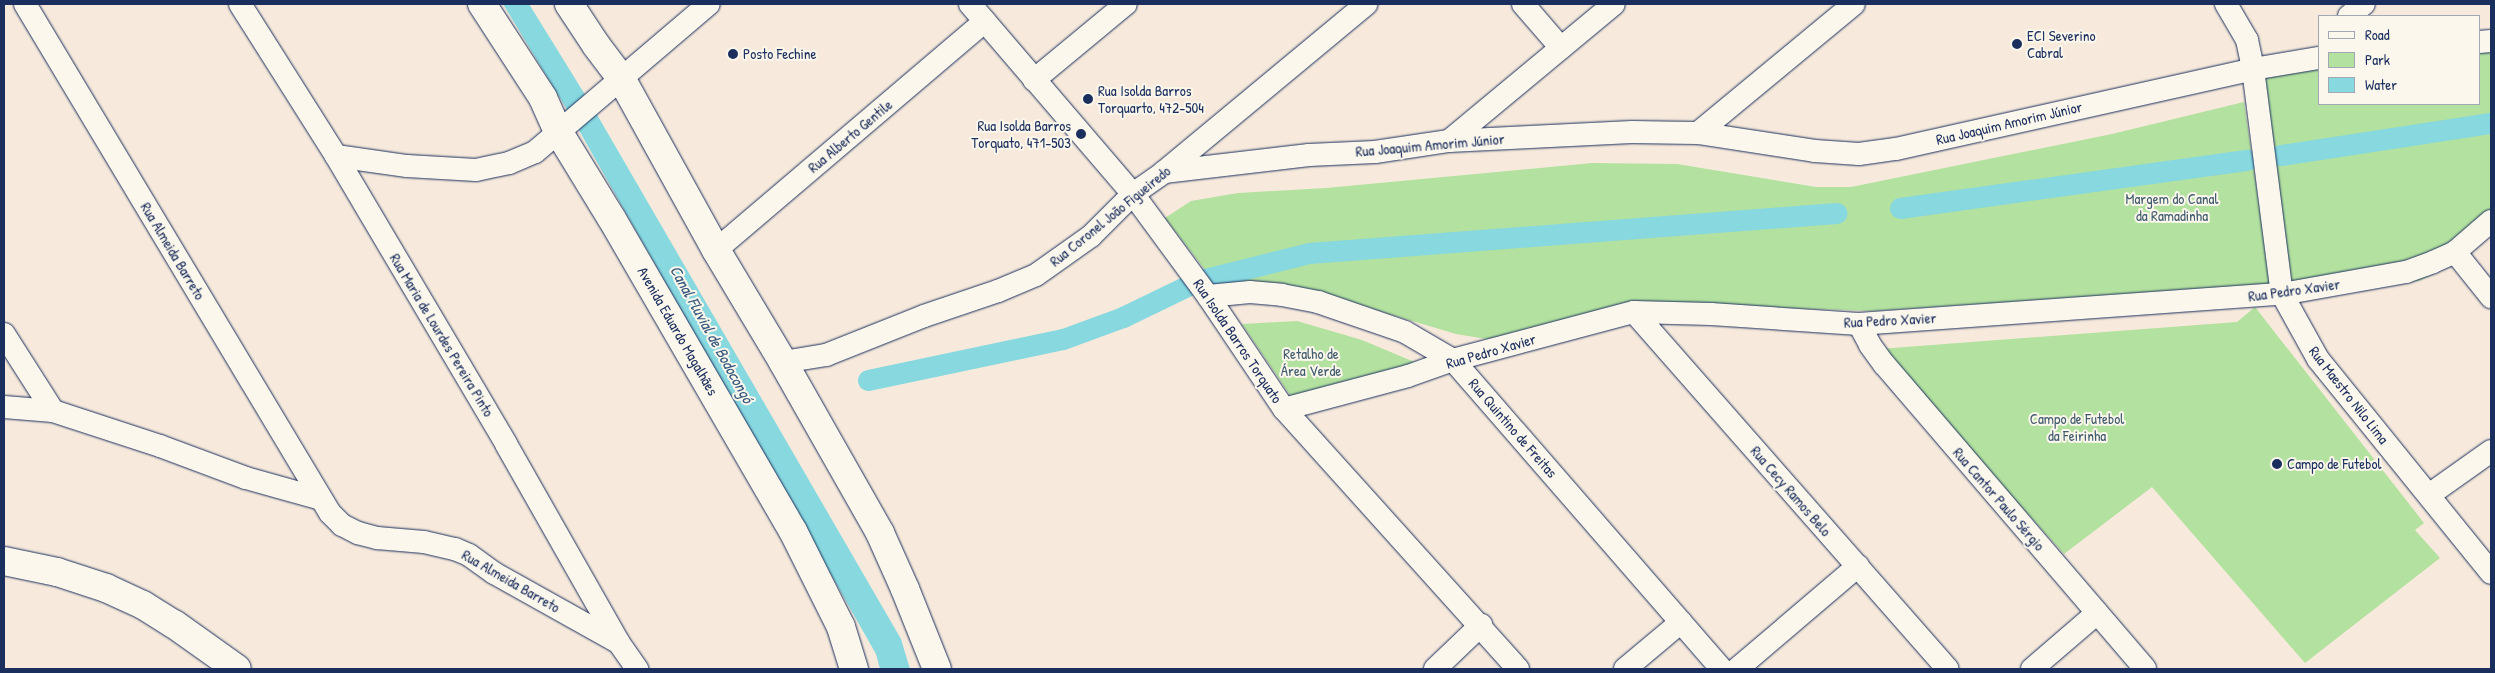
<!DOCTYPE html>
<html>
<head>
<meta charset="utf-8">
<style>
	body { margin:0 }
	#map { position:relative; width:2495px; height:673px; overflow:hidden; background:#f7eadc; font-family:"Patrick Hand",sans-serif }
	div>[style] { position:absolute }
	.green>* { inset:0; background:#b3e19f }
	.water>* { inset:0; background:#87d8df }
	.canal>* { height:21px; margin:-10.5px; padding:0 10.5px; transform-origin:10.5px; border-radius:10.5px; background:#87d8df }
	.roads { filter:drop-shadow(0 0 1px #1b2f5e) drop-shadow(0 0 1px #1b2f5e) }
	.minor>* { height:22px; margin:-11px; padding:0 11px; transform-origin:11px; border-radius:11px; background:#fbf7ec }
	.secondary>* { height:28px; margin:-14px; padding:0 14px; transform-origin:14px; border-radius:14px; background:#fbf7ec }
	.primary>* { height:28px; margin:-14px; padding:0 14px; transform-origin:14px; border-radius:14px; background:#fbf7ec }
	.dots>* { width:14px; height:14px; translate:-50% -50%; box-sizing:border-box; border:2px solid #fbf7ec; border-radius:50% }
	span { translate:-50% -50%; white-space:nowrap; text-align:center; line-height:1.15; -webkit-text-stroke:4px #fbf7ec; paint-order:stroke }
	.poi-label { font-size:15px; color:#1b2f5e }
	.left { translate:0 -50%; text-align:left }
	.right { translate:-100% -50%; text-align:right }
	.street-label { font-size:15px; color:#1b2f5e }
	.park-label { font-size:15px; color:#415c6e }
	.water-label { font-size:16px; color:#36597e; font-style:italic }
	.frame { position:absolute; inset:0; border:5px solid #1b2f5e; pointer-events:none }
	.legend { position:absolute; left:2318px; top:15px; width:162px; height:90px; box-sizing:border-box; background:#fbf7ec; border:1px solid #a1a7b3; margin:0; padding:6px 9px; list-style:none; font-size:15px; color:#1b2f5e }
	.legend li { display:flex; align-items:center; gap:10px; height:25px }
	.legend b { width:25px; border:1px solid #a1a7b3 }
</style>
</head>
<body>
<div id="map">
	<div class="green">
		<i style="clip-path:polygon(2491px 32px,2491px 228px,2455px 264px,2419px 281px,2288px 294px,2261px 72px,2319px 54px,2319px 104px,2479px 104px,2479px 34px)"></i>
		<i style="clip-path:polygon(2244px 102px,2271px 285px,1872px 311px,1704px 305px,1486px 339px,1456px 334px,1295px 286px,1222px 292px,1165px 218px,1191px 201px,1238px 193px,1326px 188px,1592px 163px,1677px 164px,1816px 187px,1851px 187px,2112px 134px)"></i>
		<i style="clip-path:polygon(2255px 307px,2424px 523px,2415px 530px,2440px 558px,2305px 663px,2152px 487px,2064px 554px,1879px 349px,2237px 322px)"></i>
		<i style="clip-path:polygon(1297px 321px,1362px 340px,1424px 366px,1296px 404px,1242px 324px)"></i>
	</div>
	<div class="water">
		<i style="clip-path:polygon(503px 4px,529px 4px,592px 106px,901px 639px,910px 669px,880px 669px,876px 654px,572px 118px)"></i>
	</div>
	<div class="canal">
		<i style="left:2281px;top:155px;width:212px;rotate:-8.7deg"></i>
		<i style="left:1900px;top:208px;width:351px;rotate:-7.9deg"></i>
		<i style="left:868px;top:380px;width:199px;rotate:-11.9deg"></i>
		<i style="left:1063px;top:339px;width:64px;rotate:-20.1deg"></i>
		<i style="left:1123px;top:317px;width:82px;rotate:-25.9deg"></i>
		<i style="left:1197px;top:281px;width:115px;rotate:-14deg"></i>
		<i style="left:1309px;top:253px;width:529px;rotate:-4.34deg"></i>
	</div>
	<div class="roads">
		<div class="minor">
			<i style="left:25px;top:4px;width:593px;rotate:59.07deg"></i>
			<i style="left:330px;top:513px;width:17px;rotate:45deg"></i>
			<i style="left:342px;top:525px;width:18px;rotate:27deg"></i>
			<i style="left:358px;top:533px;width:20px;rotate:15deg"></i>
			<i style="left:377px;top:538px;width:47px;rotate:4.9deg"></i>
			<i style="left:424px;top:542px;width:32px;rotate:13deg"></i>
			<i style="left:455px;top:549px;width:15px;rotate:23deg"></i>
			<i style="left:469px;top:555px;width:31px;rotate:36deg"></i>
			<i style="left:494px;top:573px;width:143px;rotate:29.2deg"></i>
			<i style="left:240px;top:4px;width:180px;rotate:57.7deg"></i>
			<i style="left:336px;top:156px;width:334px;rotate:59.4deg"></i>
			<i style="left:506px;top:444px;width:229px;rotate:60.4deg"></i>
			<i style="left:619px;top:643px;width:32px;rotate:55deg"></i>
			<i style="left:970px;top:4px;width:250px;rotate:49.4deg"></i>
			<i style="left:1133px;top:194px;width:127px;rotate:53.7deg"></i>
			<i style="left:1208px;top:296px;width:136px;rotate:56.1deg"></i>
			<i style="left:1284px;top:409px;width:350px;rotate:48deg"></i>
			<i style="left:1523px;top:4px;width:58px;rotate:49.2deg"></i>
			<i style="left:2226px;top:4px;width:42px;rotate:59.7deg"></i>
			<i style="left:2247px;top:40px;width:30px;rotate:78deg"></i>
			<i style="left:2253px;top:69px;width:227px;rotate:82.7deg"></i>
			<i style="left:2282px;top:294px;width:74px;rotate:61deg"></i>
			<i style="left:2318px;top:359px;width:275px;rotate:51deg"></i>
			<i style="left:2349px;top:16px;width:19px;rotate:-39deg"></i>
			<i style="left:2479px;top:42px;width:12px;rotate:-5deg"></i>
			<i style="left:1034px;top:80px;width:119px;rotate:-39.6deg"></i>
			<i style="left:1698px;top:133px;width:202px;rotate:-39.6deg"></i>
			<i style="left:1449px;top:141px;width:214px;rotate:-39.7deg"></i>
			<i style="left:336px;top:156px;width:72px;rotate:8deg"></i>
			<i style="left:407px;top:166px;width:69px;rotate:3.3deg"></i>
			<i style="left:476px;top:170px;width:34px;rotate:-12deg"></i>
			<i style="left:509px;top:163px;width:28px;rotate:-23deg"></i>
			<i style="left:535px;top:152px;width:228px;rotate:-40.4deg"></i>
			<i style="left:1164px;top:172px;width:146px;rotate:-6.7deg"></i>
			<i style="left:1309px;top:155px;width:66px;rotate:-2.6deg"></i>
			<i style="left:1375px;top:152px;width:75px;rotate:-8.5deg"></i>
			<i style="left:1449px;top:141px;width:183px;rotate:-2.8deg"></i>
			<i style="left:1632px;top:132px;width:66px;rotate:0.9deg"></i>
			<i style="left:1698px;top:133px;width:118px;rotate:8.7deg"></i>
			<i style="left:1815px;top:151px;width:44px;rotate:3.9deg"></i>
			<i style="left:1859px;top:154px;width:37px;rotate:-8deg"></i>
			<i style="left:1896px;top:149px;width:366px;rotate:-12.6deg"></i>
			<i style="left:2253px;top:69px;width:67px;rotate:-9.5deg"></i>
			<i style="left:716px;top:250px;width:353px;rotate:-40.4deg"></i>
			<i style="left:2455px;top:252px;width:58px;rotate:51.3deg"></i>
			<i style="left:1208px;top:296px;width:42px;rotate:-5.4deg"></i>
			<i style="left:1250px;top:292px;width:32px;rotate:5deg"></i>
			<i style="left:1282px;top:295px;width:37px;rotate:11deg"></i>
			<i style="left:1318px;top:302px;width:92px;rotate:19deg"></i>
			<i style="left:1405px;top:332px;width:56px;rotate:30.3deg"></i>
			<i style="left:1453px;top:360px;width:410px;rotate:49deg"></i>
			<i style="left:1634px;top:312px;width:475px;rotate:48.7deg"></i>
			<i style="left:1859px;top:324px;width:24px;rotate:62deg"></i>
			<i style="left:1870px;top:345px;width:24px;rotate:54deg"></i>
			<i style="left:1884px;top:364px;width:401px;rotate:49.4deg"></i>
			<i style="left:4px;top:334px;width:91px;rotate:57.5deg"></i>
			<i style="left:783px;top:362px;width:44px;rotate:-9.2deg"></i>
			<i style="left:826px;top:355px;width:105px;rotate:-21.7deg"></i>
			<i style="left:924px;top:316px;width:78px;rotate:-18.7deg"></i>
			<i style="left:998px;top:291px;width:41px;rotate:-22.8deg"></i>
			<i style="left:1036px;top:275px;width:67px;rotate:-35.3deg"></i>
			<i style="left:1091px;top:236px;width:59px;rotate:-45deg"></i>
			<i style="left:1133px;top:194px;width:38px;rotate:-35deg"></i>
			<i style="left:1164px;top:172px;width:263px;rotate:-39.7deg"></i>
			<i style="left:4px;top:407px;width:49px;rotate:4.7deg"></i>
			<i style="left:53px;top:411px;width:113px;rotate:18.1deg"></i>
			<i style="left:160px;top:446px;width:92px;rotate:20.4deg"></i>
			<i style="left:246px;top:478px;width:78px;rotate:15.6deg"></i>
			<i style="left:1284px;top:409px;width:128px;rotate:-14.9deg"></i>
			<i style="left:1408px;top:376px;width:48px;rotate:-19.6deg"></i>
			<i style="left:1453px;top:360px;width:187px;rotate:-14.9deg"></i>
			<i style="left:1634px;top:312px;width:77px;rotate:1.5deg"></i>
			<i style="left:1711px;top:314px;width:148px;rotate:3.9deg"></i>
			<i style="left:1859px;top:324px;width:424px;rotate:-4.1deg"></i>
			<i style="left:2282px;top:294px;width:126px;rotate:-10.1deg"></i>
			<i style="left:2406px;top:272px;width:29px;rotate:-20deg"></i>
			<i style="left:2433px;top:262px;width:24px;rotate:-24deg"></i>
			<i style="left:2455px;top:252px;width:48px;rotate:-40.7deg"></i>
			<i style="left:2429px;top:495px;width:76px;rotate:-35.4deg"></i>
			<i style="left:1435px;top:669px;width:64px;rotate:-43.7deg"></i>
			<i style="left:1625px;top:669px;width:73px;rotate:-40deg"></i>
			<i style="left:1737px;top:669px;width:159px;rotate:-40.4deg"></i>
			<i style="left:2032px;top:669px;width:86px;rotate:-40.7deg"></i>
		</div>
		<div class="secondary">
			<i style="left:4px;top:561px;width:54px;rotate:11.7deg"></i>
			<i style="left:57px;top:572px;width:52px;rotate:18.1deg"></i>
			<i style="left:106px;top:588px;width:41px;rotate:24.7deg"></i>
			<i style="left:143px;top:605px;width:36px;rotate:32deg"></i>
			<i style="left:174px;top:624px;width:77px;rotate:35.5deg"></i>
		</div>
		<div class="primary">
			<i style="left:482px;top:4px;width:112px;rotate:57deg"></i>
			<i style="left:543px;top:98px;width:36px;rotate:66deg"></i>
			<i style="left:558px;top:131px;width:103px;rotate:58.5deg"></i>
			<i style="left:612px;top:219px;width:361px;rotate:59.9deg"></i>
			<i style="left:793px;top:531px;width:107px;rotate:63.4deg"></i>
			<i style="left:841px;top:627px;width:44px;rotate:72.8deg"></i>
			<i style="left:569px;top:4px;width:49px;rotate:56.6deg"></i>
			<i style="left:596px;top:45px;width:41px;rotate:52.9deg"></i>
			<i style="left:621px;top:78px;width:196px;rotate:61.1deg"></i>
			<i style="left:716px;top:250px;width:131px;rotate:59.1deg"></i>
			<i style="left:783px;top:362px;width:197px;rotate:60.4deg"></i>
			<i style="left:880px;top:533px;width:61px;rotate:65.9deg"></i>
			<i style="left:905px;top:589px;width:86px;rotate:68.2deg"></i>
		</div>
	</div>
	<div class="dots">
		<i style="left:2017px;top:44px;background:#1b2f5e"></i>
		<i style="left:733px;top:54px;background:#1b2f5e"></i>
		<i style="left:1088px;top:99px;background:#1b2f5e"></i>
		<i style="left:1081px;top:134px;background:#1b2f5e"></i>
		<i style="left:2277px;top:464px;background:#1b2f5e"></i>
	</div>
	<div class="poi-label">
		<span class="left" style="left:2027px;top:44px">ECI Severino<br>Cabral</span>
		<span class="left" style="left:743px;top:54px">Posto Fechine</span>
		<span class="left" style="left:1098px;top:99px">Rua Isolda Barros<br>Torquarto, 472-504</span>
		<span class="right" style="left:1071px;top:134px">Rua Isolda Barros<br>Torquato, 471-503</span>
		<span class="left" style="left:2287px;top:464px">Campo de Futebol</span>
	</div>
	<div class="street-label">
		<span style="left:2009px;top:123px;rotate:-13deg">Rua Joaquim Amorim Júnior</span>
		<span style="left:850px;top:136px;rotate:-40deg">Rua Alberto Gentile</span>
		<span style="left:1430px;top:145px;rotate:-5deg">Rua Joaquim Amorim Júnior</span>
		<span style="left:1110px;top:216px;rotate:-39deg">Rua Coronel João Figueiredo</span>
		<span style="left:173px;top:251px;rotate:59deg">Rua Almeida Barreto</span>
		<span style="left:2294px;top:290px;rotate:-8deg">Rua Pedro Xavier</span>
		<span style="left:1890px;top:320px;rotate:-3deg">Rua Pedro Xavier</span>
		<span style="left:678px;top:331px;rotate:60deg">Avenida Eduardo Magalhães</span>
		<span style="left:442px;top:335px;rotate:59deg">Rua Maria de Lourdes Pereira Pinto</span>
		<span style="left:1238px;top:341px;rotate:56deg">Rua Isolda Barros Torquato</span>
		<span style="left:1491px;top:351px;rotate:-16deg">Rua Pedro Xavier</span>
		<span style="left:2349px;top:395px;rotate:52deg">Rua Maestro Nilo Lima</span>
		<span style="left:1513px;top:428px;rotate:49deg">Rua Quintino de Freitas</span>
		<span style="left:1791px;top:491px;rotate:49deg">Rua Cecy Ramos Belo</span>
		<span style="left:1999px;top:499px;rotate:49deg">Rua Cantor Paulo Sérgio</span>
		<span style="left:511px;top:581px;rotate:30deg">Rua Almeida Barreto</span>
	</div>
	<div class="park-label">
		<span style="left:2172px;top:207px">Margem do Canal<br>da Ramadinha</span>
		<span style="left:1311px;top:362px">Retalho de<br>Área Verde</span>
		<span style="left:2077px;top:427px">Campo de Futebol<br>da Feirinha</span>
	</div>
	<div class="water-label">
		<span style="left:712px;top:334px;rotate:61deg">Canal Fluvial de Bodocongó</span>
	</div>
	<div class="frame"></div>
	<ul class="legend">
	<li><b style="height:6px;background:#fbf7ec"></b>Road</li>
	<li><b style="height:14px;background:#b3e19f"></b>Park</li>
	<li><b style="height:14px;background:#87d8df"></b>Water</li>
	</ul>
</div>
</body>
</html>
